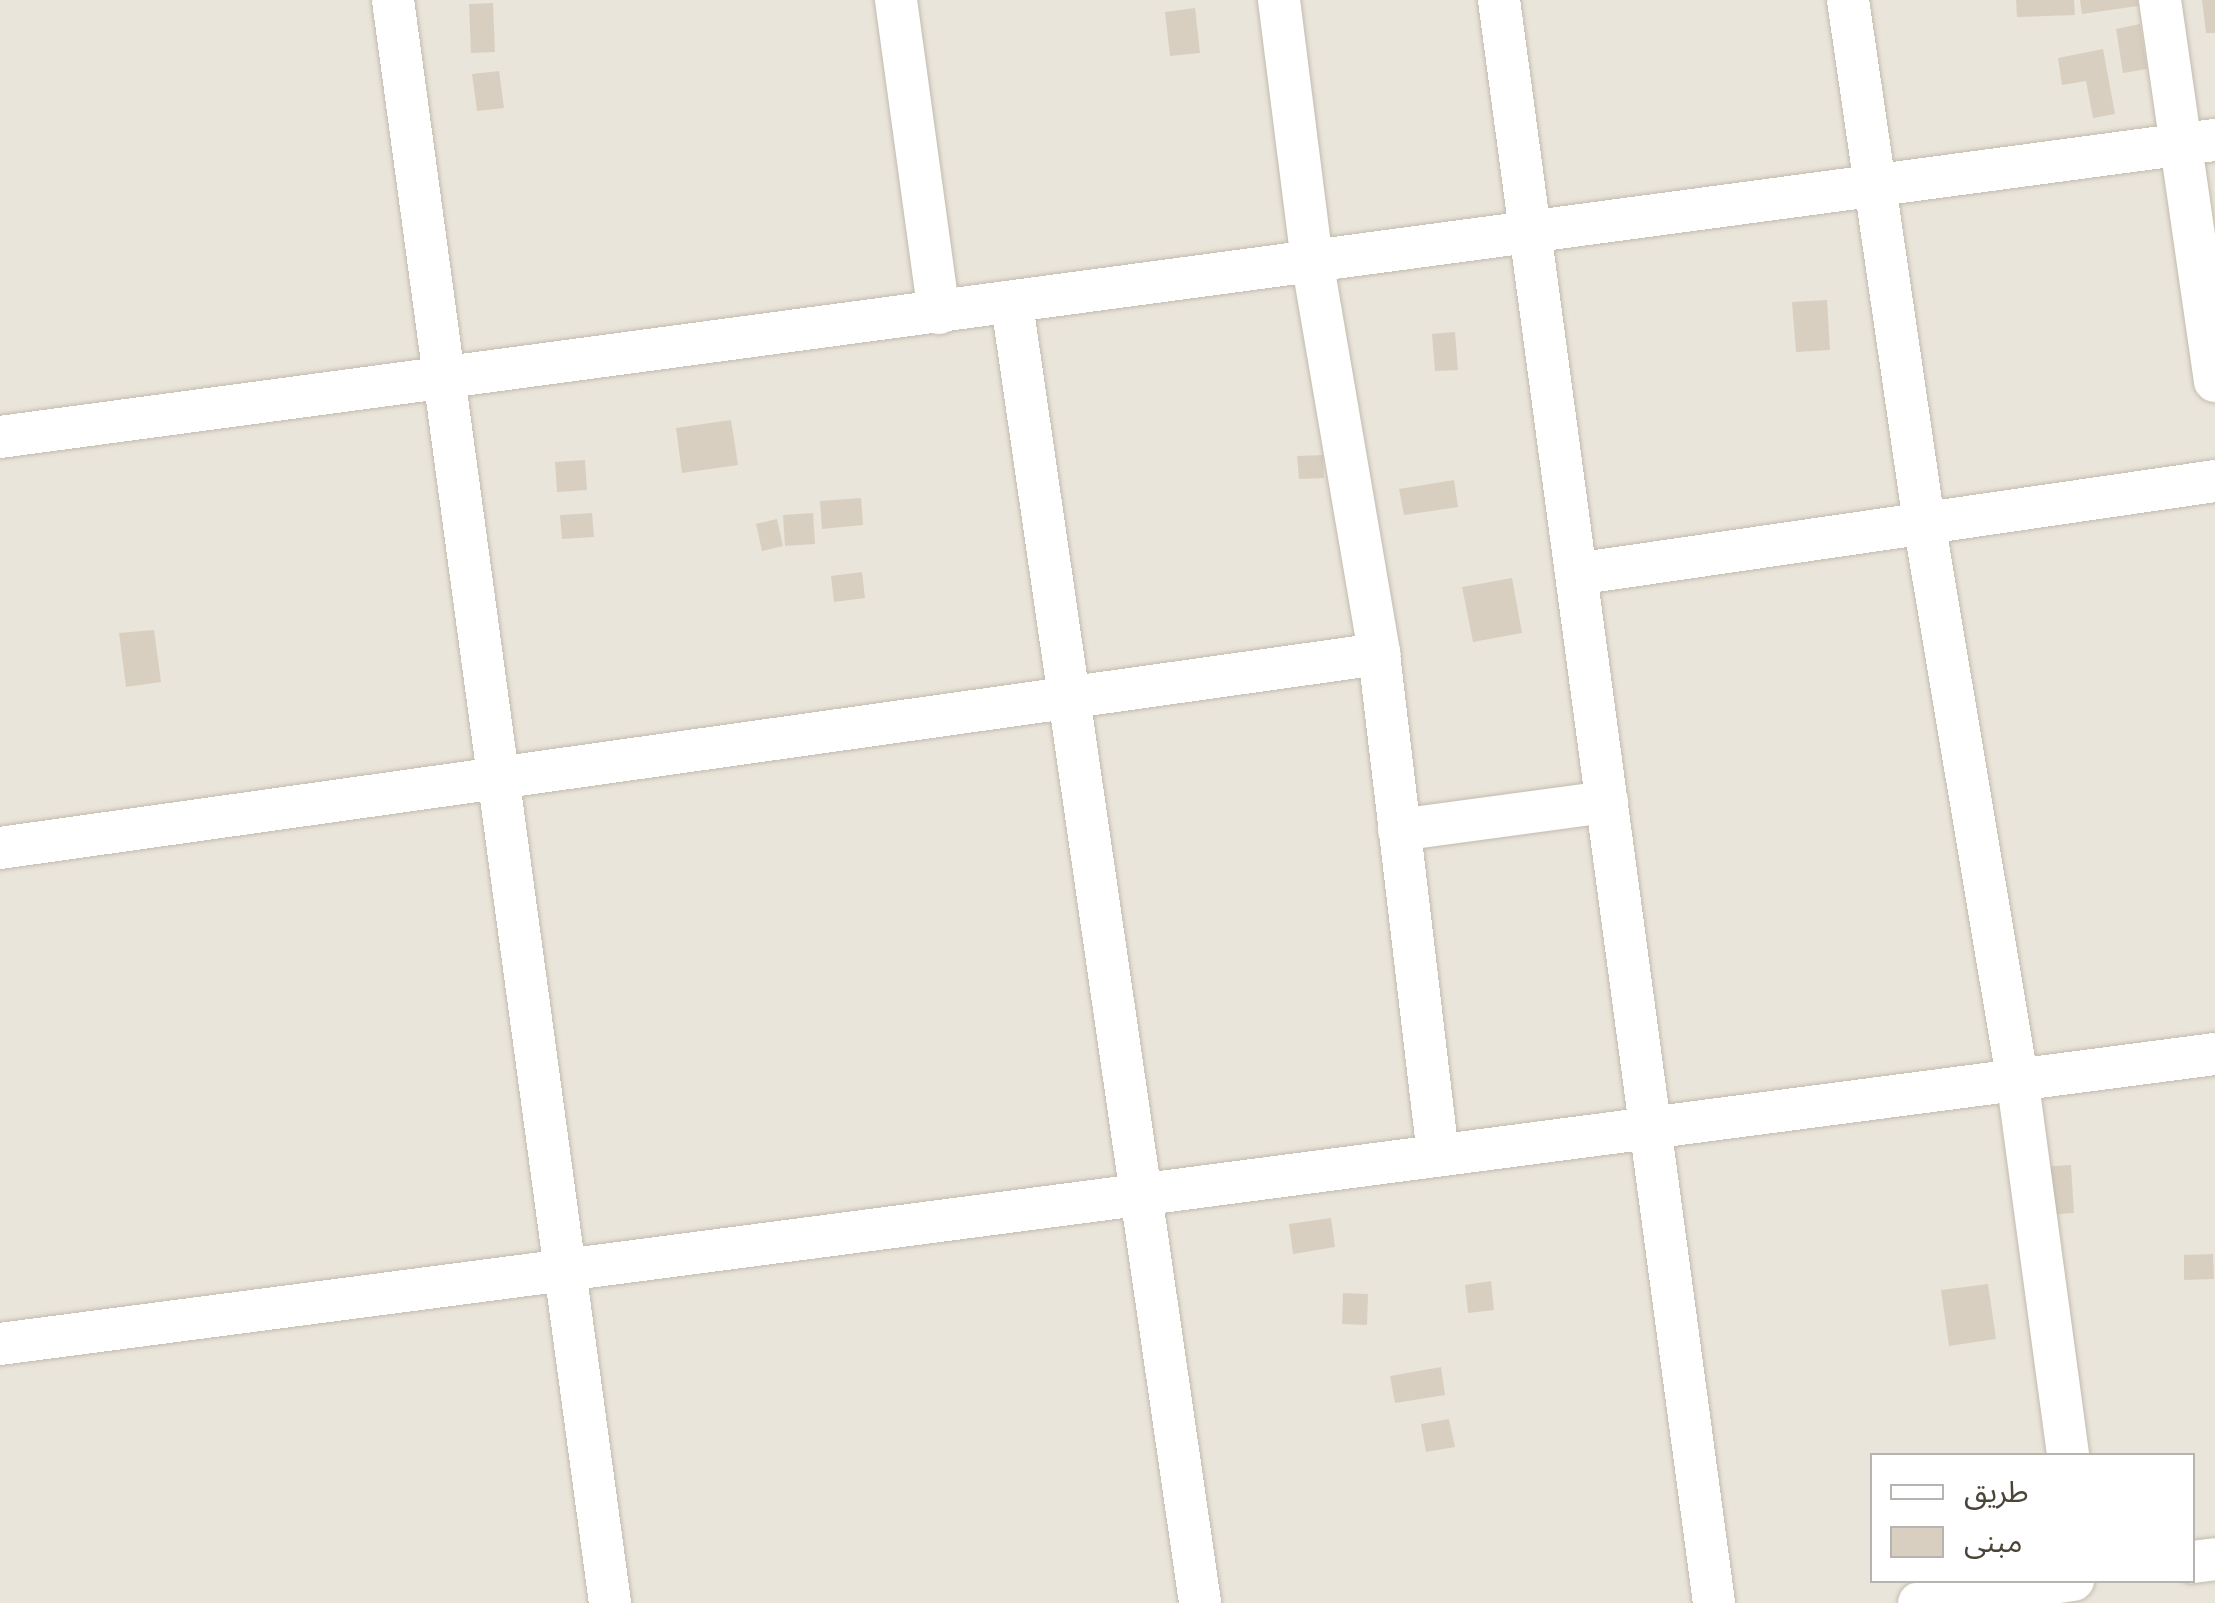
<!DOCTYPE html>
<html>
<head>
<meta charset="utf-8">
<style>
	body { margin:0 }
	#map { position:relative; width:2215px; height:1603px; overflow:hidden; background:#f6f3ec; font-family:"Exo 2","Noto Sans Arabic",sans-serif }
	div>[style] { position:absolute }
	.residential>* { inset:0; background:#eae5da }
	.building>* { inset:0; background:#d8cfc1 }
	.roads { filter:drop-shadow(0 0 2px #c2bbae) drop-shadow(0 0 2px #c2bbae) }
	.street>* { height:42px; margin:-21px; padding:0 21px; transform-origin:21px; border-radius:21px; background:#fff }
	span { translate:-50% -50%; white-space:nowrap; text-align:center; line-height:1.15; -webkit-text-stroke:8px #fff; paint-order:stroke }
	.legend { position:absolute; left:1870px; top:1453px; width:325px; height:130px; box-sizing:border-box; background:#fff; border:2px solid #b7b4b0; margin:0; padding:12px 18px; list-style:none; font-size:30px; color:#4b4439 }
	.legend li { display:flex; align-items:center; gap:20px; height:50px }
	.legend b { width:50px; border:2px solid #b7b4b0 }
</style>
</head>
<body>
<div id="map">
	<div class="residential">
		<i style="clip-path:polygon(evenodd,0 0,2215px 0,2215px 1603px,0 1603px,0 0,1872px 1456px,2192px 1456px,2192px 1580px,1872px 1580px,1872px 1456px)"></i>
	</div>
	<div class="building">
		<i style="clip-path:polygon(2016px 0,2074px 0,2075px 15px,2017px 17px)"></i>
		<i style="clip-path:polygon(2080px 0,2137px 0,2138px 6px,2082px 14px)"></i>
		<i style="clip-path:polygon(2202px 0,2215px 0,2215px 33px,2206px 33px)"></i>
		<i style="clip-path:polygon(493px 3px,495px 52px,471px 53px,469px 4px)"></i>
		<i style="clip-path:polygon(1195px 8px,1200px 53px,1170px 56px,1165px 12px)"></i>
		<i style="clip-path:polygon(2140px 24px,2147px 69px,2123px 73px,2116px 29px)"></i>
		<i style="clip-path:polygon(2103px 49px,2115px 114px,2093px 118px,2086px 81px,2062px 85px,2058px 58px)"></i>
		<i style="clip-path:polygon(499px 71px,504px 108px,477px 111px,472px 74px)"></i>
		<i style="clip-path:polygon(1827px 300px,1830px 350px,1796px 352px,1792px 302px)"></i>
		<i style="clip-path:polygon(1455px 332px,1458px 370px,1435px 371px,1432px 334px)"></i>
		<i style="clip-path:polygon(731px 420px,738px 465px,682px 473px,676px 428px)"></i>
		<i style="clip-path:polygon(1323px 455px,1324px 478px,1299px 479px,1297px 456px)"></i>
		<i style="clip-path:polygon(585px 460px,587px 490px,557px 492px,555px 462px)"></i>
		<i style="clip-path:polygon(1454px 480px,1458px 507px,1404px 515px,1399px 489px)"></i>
		<i style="clip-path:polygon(861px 498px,863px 525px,822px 529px,820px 501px)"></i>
		<i style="clip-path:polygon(592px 513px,594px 537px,562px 539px,560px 515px)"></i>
		<i style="clip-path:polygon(813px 513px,815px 544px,785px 546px,783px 515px)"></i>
		<i style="clip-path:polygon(777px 519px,783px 546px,762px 551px,756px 524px)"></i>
		<i style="clip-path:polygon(862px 572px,865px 598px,834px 602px,831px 576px)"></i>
		<i style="clip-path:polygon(1512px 578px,1522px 633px,1473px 642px,1462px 587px)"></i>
		<i style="clip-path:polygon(154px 630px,161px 682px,126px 687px,119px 633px)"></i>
		<i style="clip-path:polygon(2071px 1165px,2074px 1213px,2043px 1215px,2040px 1167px)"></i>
		<i style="clip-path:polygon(1331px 1218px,1335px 1247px,1293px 1254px,1289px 1224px)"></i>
		<i style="clip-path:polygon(2213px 1254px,2214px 1279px,2184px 1280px,2184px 1255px)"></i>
		<i style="clip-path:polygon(1491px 1281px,1494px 1310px,1468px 1313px,1465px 1285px)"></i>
		<i style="clip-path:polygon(1988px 1284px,1996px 1339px,1949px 1346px,1941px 1290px)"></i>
		<i style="clip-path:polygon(1343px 1293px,1368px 1294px,1367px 1325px,1342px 1324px)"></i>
		<i style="clip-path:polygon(1441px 1367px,1445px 1395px,1395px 1403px,1390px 1376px)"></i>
		<i style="clip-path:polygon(1449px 1419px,1455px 1447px,1426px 1452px,1421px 1424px)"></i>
	</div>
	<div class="roads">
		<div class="street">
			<i style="left:393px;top:0;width:1618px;rotate:82.29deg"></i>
			<i style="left:896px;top:0;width:316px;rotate:82.2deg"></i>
			<i style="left:1279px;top:0;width:262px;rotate:82.8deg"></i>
			<i style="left:1312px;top:260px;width:400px;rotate:80.3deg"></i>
			<i style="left:1379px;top:654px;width:504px;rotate:83.28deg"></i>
			<i style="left:1499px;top:0;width:1617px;rotate:82.36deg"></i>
			<i style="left:1848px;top:0;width:528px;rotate:81.72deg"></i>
			<i style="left:1924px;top:522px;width:563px;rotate:80.49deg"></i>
			<i style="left:2017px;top:1077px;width:382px;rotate:82.3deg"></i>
			<i style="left:2160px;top:0;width:385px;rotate:81.8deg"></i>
			<i style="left:1012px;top:304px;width:1313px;rotate:81.76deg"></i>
			<i style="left:0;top:437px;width:2235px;rotate:-7.64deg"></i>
			<i style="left:1576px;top:574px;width:646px;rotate:-8.28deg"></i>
			<i style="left:1399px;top:830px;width:210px;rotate:-7.7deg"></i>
			<i style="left:0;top:848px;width:1393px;rotate:-8.01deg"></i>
			<i style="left:0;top:1344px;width:2234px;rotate:-7.46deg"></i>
			<i style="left:2192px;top:1562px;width:23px;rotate:-7deg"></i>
			<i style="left:1919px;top:1603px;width:156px;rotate:-8.5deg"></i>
		</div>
	</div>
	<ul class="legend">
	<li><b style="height:12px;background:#fff"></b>طريق</li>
	<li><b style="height:28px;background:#d8cfc1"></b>مبنى</li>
	</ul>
</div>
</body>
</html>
